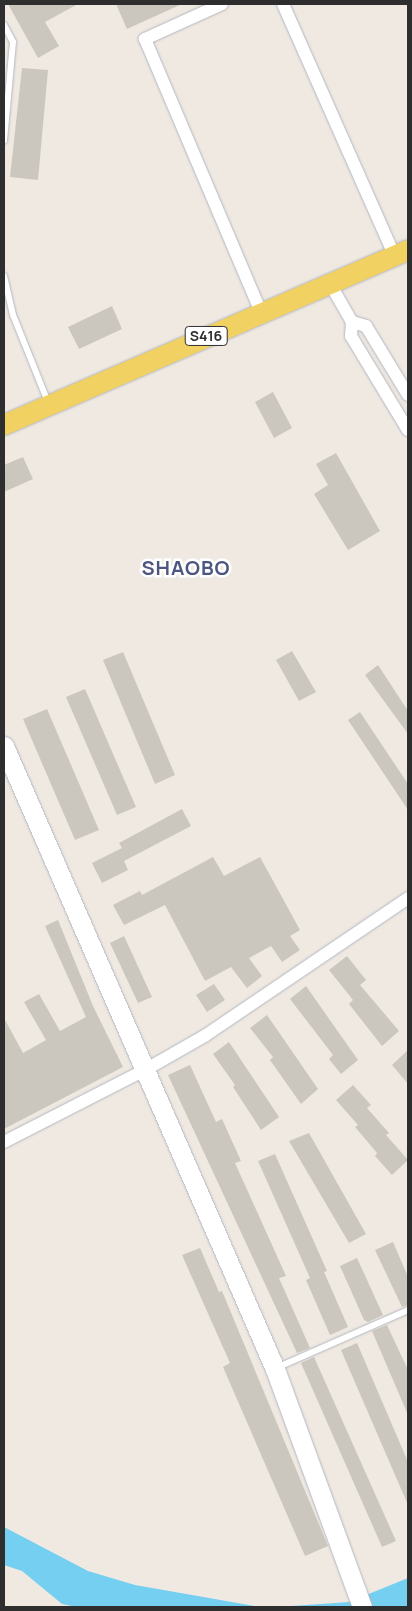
<!DOCTYPE html>
<html>
<head>
<meta charset="utf-8">
<style>
	body { margin:0 }
	#map { position:relative; width:412px; height:1611px; overflow:hidden; background:#efe9e1; font-family:Manrope,sans-serif }
	div>[style] { position:absolute }
	.water>* { inset:0; background:#75cff0 }
	.building>* { inset:0; background:#cbc7bf }
	.roads { filter:drop-shadow(0 0 1px #b4b7c1) drop-shadow(0 0 1px #b4b7c1) }
	.service>* { height:6px; margin:-3px; padding:0 3px; transform-origin:3px; border-radius:3px; background:#fff }
	.minor>* { height:12px; margin:-6px; padding:0 6px; transform-origin:6px; border-radius:6px; background:#fff }
	.secondary>* { height:19px; margin:-9.5px; padding:0 9.5px; transform-origin:9.5px; border-radius:9.5px; background:#fff }
	.primary>* { height:20px; margin:-10px; padding:0 10px; transform-origin:10px; border-radius:10px; background:#f2d163 }
	span { translate:-50% -50%; white-space:nowrap; text-align:center; line-height:1.15; -webkit-text-stroke:5px #fff; paint-order:stroke }
	.shield-label span { padding:1px 4px; background:#fff; border:1px solid; border-radius:4px; -webkit-text-stroke-width:0 }
	.shield-label { font-size:14px; color:#2e2e2e; font-weight:700 }
	.district-label { font-size:20px; color:#4d5680; font-weight:700; letter-spacing:1px }
	.frame { position:absolute; inset:0; border:5px solid #2e2e2e; pointer-events:none }
</style>
</head>
<body>
<div id="map">
	<div class="water">
		<i style="clip-path:polygon(4px 1527px,88px 1571px,135px 1585px,260px 1607px,77px 1607px,62px 1604px,22px 1571px,4px 1565px)"></i>
		<i style="clip-path:polygon(408px 1578px,408px 1607px,277px 1607px,349px 1602px)"></i>
	</div>
	<div class="building">
		<i style="clip-path:polygon(8px 4px,78px 4px,45px 22px,59px 46px,38px 58px)"></i>
		<i style="clip-path:polygon(116px 4px,182px 4px,127px 29px)"></i>
		<i style="clip-path:polygon(22px 68px,48px 70px,38px 180px,10px 177px)"></i>
		<i style="clip-path:polygon(112px 306px,122px 329px,79px 349px,68px 327px)"></i>
		<i style="clip-path:polygon(273px 392px,292px 428px,274px 438px,255px 402px)"></i>
		<i style="clip-path:polygon(336px 453px,380px 531px,348px 550px,314px 494px,328px 485px,316px 464px)"></i>
		<i style="clip-path:polygon(23px 457px,33px 479px,4px 492px,4px 465px)"></i>
		<i style="clip-path:polygon(292px 651px,316px 692px,299px 701px,276px 660px)"></i>
		<i style="clip-path:polygon(123px 652px,175px 775px,155px 784px,103px 660px)"></i>
		<i style="clip-path:polygon(378px 665px,408px 711px,408px 734px,365px 675px)"></i>
		<i style="clip-path:polygon(85px 689px,136px 807px,117px 815px,66px 697px)"></i>
		<i style="clip-path:polygon(47px 709px,99px 830px,75px 840px,23px 719px)"></i>
		<i style="clip-path:polygon(360px 712px,408px 784px,408px 810px,348px 720px)"></i>
		<i style="clip-path:polygon(182px 809px,191px 826px,124px 861px,128px 870px,102px 883px,92px 863px,122px 848px,119px 843px)"></i>
		<i style="clip-path:polygon(213px 857px,224px 876px,260px 857px,300px 930px,290px 936px,300px 950px,282px 962px,271px 946px,249px 958px,262px 976px,247px 988px,231px 967px,205px 981px,165px 905px,124px 925px,113px 905px,140px 891px,142px 895px)"></i>
		<i style="clip-path:polygon(58px 920px,93px 1006px,123px 1067px,4px 1129px,4px 1018px,23px 1053px,46px 1040px,24px 1002px,39px 994px,60px 1031px,86px 1017px,45px 926px)"></i>
		<i style="clip-path:polygon(124px 936px,152px 997px,138px 1003px,110px 943px)"></i>
		<i style="clip-path:polygon(347px 956px,366px 980px,360px 985px,399px 1031px,382px 1046px,349px 1004px,353px 1000px,329px 970px)"></i>
		<i style="clip-path:polygon(214px 984px,225px 1000px,207px 1012px,196px 995px)"></i>
		<i style="clip-path:polygon(306px 986px,358px 1060px,341px 1074px,329px 1059px,333px 1055px,290px 999px)"></i>
		<i style="clip-path:polygon(267px 1015px,318px 1089px,301px 1104px,270px 1060px,273px 1057px,250px 1028px)"></i>
		<i style="clip-path:polygon(229px 1042px,279px 1117px,261px 1130px,233px 1087px,235px 1085px,213px 1054px)"></i>
		<i style="clip-path:polygon(408px 1050px,408px 1084px,392px 1065px)"></i>
		<i style="clip-path:polygon(190px 1065px,216px 1122px,222px 1119px,241px 1161px,235px 1163px,286px 1276px,279px 1278px,310px 1348px,297px 1353px,168px 1075px)"></i>
		<i style="clip-path:polygon(353px 1085px,371px 1105px,367px 1108px,389px 1133px,386px 1135px,408px 1160px,392px 1175px,375px 1156px,377px 1153px,355px 1127px,358px 1125px,336px 1100px)"></i>
		<i style="clip-path:polygon(309px 1133px,366px 1234px,349px 1243px,289px 1141px)"></i>
		<i style="clip-path:polygon(275px 1154px,327px 1271px,324px 1272px,348px 1327px,330px 1335px,306px 1280px,310px 1278px,258px 1161px)"></i>
		<i style="clip-path:polygon(393px 1242px,408px 1277px,408px 1305px,402px 1307px,375px 1250px)"></i>
		<i style="clip-path:polygon(200px 1248px,219px 1292px,222px 1291px,328px 1546px,305px 1556px,223px 1367px,230px 1363px,182px 1255px)"></i>
		<i style="clip-path:polygon(357px 1258px,383px 1315px,368px 1322px,364px 1320px,340px 1266px)"></i>
		<i style="clip-path:polygon(387px 1325px,408px 1370px,408px 1415px,372px 1331px)"></i>
		<i style="clip-path:polygon(357px 1343px,408px 1462px,408px 1505px,341px 1350px)"></i>
		<i style="clip-path:polygon(314px 1357px,396px 1541px,382px 1547px,301px 1363px)"></i>
	</div>
	<div class="roads">
		<div class="service">
			<i style="left:4px;top:25px;width:19px;rotate:62deg"></i>
			<i style="left:13px;top:42px;width:99px;rotate:95.2deg"></i>
			<i style="left:4px;top:276px;width:40px;rotate:77deg"></i>
			<i style="left:13px;top:315px;width:94px;rotate:68.1deg"></i>
			<i style="left:276px;top:1368px;width:144px;rotate:-23.7deg"></i>
		</div>
		<div class="minor">
			<i style="left:222px;top:4px;width:85px;rotate:155.6deg"></i>
			<i style="left:145px;top:39px;width:297px;rotate:67deg"></i>
			<i style="left:283px;top:4px;width:274px;rotate:66.1deg"></i>
			<i style="left:329px;top:282px;width:46px;rotate:60.1deg"></i>
			<i style="left:408px;top:395px;width:81px;rotate:-121.3deg"></i>
			<i style="left:366px;top:326px;width:15px;rotate:-164deg"></i>
			<i style="left:352px;top:322px;width:14px;rotate:94deg"></i>
			<i style="left:351px;top:336px;width:110px;rotate:58.8deg"></i>
			<i style="left:4px;top:1142px;width:158px;rotate:-27.1deg"></i>
			<i style="left:145px;top:1070px;width:70px;rotate:-29.8deg"></i>
			<i style="left:206px;top:1035px;width:244px;rotate:-34.1deg"></i>
		</div>
		<div class="secondary">
			<i style="left:4px;top:746px;width:679px;rotate:66.49deg"></i>
			<i style="left:275px;top:1369px;width:253px;rotate:69.9deg"></i>
		</div>
		<div class="primary">
			<i style="left:4px;top:425px;width:440px;rotate:-23.4deg"></i>
		</div>
	</div>
	<div class="shield-label">
		<span style="left:206px;top:336px">S416</span>
	</div>
	<div class="district-label">
		<span style="left:186px;top:567px">SHAOBO</span>
	</div>
	<div class="frame"></div>
</div>
</body>
</html>
